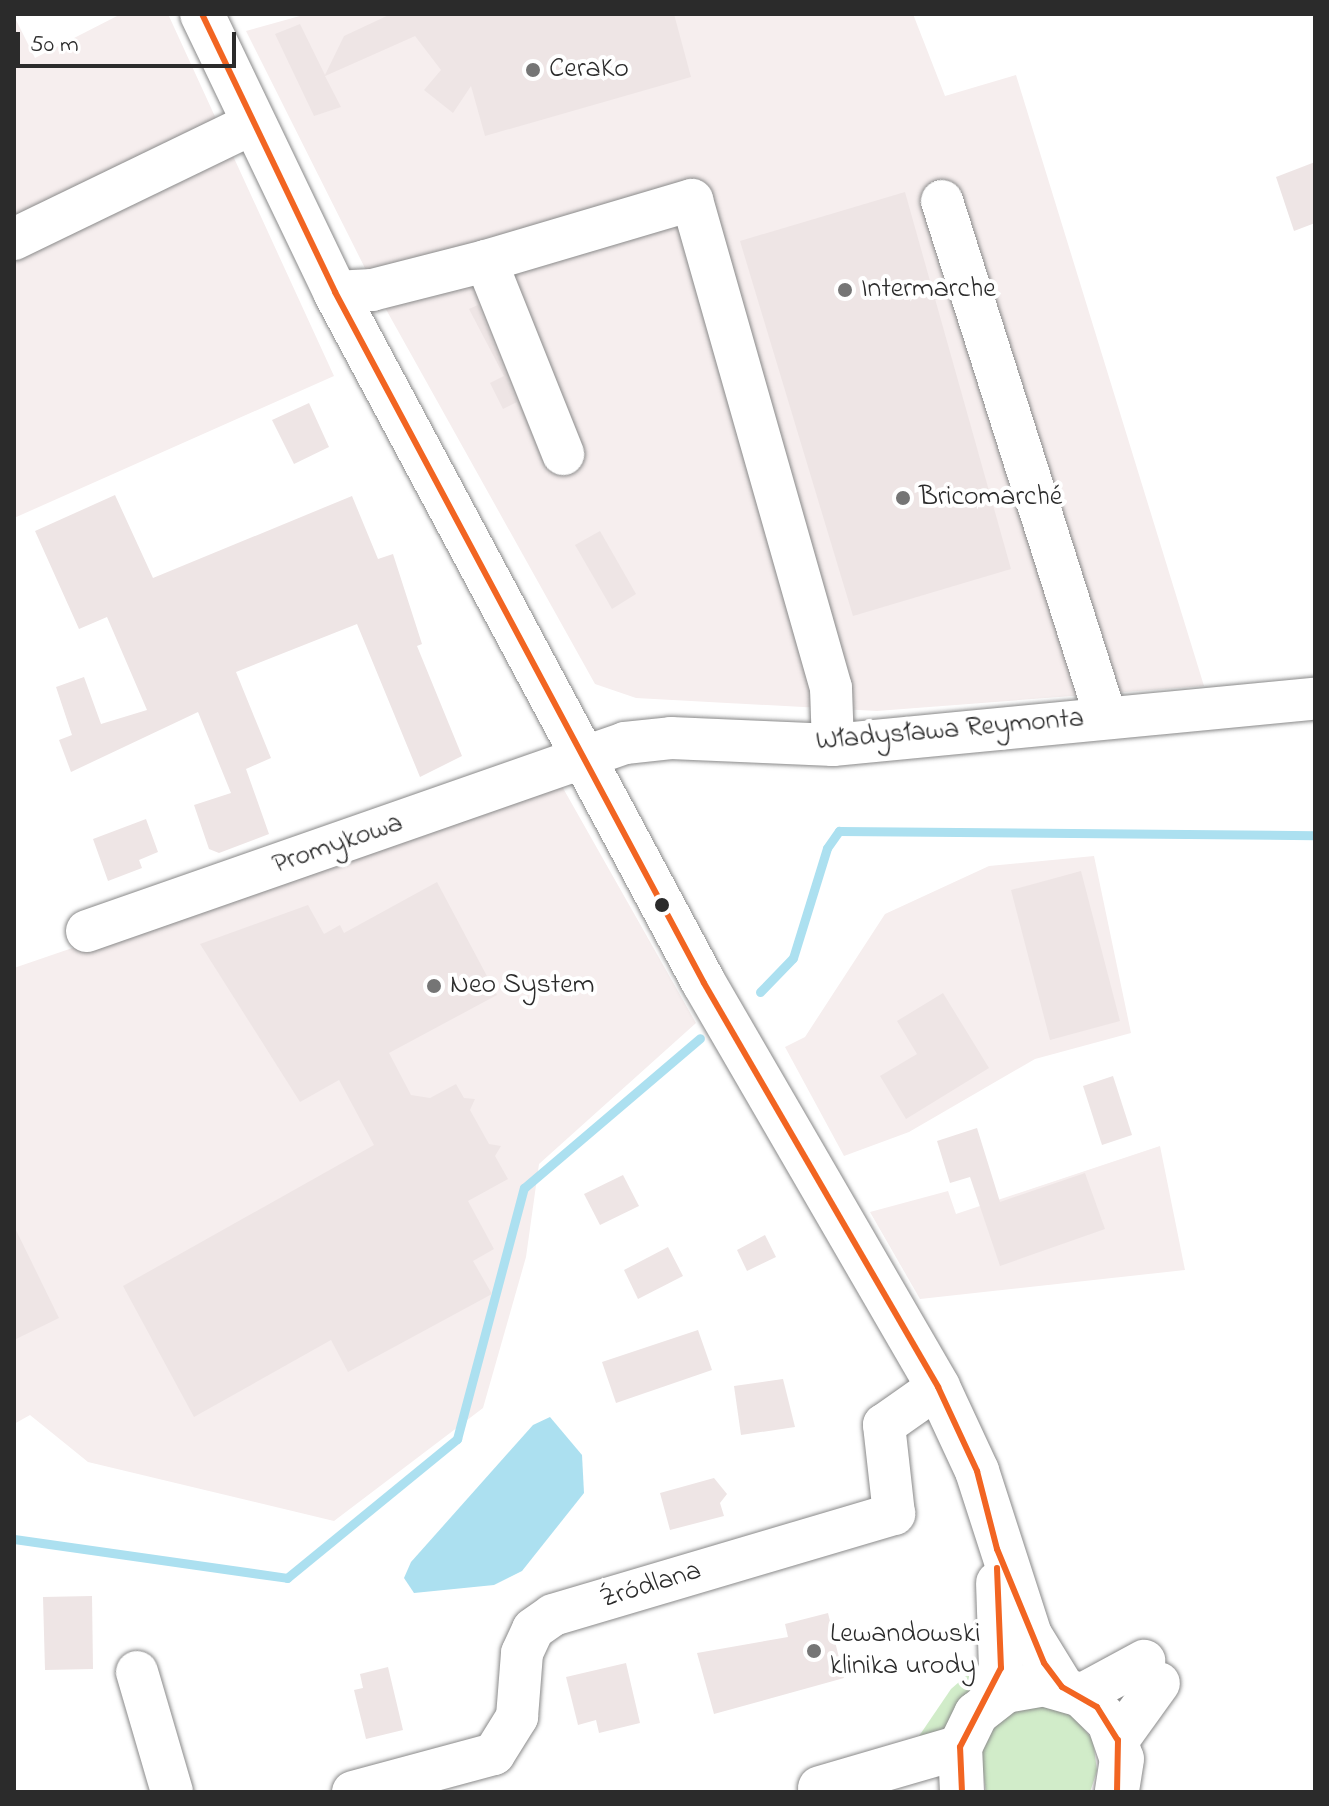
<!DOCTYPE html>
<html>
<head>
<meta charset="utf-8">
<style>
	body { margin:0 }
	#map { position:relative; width:1329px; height:1806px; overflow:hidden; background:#fff; font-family:"Indie Flower",sans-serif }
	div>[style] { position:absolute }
	.built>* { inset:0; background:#f6eeee }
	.green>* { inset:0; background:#d1ecc9 }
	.water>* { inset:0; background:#ace0f0 }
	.stream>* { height:9px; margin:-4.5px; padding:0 4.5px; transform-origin:4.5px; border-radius:4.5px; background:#ace0f0 }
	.building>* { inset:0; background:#eee5e5 }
	.roads { filter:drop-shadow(0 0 2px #8a8a8a) drop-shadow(0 0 2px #8a8a8a) }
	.minor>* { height:42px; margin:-21px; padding:0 21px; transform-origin:21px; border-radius:21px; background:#fff }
	.major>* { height:44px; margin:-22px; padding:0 22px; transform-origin:22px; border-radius:22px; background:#fff }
	.bus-1>* { height:6px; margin:-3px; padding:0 3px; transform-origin:3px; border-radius:3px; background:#f26522 }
	.dots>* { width:22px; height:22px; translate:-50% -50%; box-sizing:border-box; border:4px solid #fff; border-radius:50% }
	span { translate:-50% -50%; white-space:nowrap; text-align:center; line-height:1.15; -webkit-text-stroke:8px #fff; paint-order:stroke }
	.poi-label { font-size:28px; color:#2b2b2b }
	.left { translate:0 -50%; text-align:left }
	.street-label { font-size:28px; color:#2b2b2b }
	.frame { position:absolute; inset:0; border:16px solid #2b2b2b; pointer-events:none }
	.scale { position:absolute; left:16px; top:32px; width:220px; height:36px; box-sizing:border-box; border:4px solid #2b2b2b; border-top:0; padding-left:10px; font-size:24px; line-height:28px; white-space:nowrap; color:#2b2b2b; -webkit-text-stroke:6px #fff; paint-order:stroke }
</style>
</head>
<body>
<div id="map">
	<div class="built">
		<i style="clip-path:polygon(121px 14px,168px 14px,334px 376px,14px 518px,14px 16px,35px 58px)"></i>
		<i style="clip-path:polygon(307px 14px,913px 14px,945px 96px,1016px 75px,1204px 686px,877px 711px,636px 698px,595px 684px,383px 304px,246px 31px)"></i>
		<i style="clip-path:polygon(559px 781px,696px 1023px,539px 1164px,526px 1257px,483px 1408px,334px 1521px,88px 1462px,30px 1415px,14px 1424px,14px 968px)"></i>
		<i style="clip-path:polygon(1094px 856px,1131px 1033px,1035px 1059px,909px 1132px,844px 1156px,785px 1047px,805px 1037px,885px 914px,989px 866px)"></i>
		<i style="clip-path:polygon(1160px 1146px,1185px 1270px,920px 1299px,870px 1212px,948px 1191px,956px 1214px)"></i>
	</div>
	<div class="green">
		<i style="clip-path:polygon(983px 1661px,990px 1662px,944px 1733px,917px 1739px,951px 1689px)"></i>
		<i style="clip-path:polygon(1043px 1705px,1073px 1716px,1093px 1740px,1097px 1771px,1090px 1792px,986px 1792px,980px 1751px,989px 1732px,1012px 1711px)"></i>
	</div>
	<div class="water">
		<i style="clip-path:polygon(550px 1417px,582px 1455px,584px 1493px,522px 1571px,494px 1585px,414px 1593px,404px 1578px,411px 1562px,533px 1425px)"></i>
	</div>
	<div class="stream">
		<i style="left:760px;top:992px;width:47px;rotate:-45.9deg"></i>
		<i style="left:793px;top:958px;width:115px;rotate:-72.8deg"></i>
		<i style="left:827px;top:848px;width:21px;rotate:-55deg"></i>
		<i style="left:839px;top:831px;width:476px;rotate:0.5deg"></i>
		<i style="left:14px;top:1539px;width:276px;rotate:8.1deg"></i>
		<i style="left:287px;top:1578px;width:220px;rotate:-39.3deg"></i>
		<i style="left:457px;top:1439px;width:260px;rotate:-75.1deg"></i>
		<i style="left:524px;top:1188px;width:231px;rotate:-40.4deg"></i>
	</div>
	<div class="building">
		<i style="clip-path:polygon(391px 14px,674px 14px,691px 77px,485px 136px,471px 86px,453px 113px,424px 90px,441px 70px,415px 36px,325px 76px,341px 107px,314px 116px,275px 34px,300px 24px,325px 75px,344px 36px)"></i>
		<i style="clip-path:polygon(1315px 162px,1315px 223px,1294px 231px,1276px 177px)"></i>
		<i style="clip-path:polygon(905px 192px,1011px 569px,853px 616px,740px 241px)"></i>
		<i style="clip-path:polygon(478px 305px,517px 402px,503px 409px,490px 383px,504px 376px,469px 309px)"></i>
		<i style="clip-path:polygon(309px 403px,329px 447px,294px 464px,272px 420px)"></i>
		<i style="clip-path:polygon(115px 495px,153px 578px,352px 496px,378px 559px,393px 554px,422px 644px,417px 646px,462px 756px,420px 777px,357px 624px,236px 672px,271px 758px,246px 769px,269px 834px,219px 853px,209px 849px,194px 805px,231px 793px,198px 712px,71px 772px,59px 740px,72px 735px,56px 687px,84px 677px,101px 724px,147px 710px,107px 617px,79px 629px,35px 531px)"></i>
		<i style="clip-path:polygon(600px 531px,636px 594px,612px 609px,575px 545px)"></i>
		<i style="clip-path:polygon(146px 819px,158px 852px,139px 860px,142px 868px,108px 881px,93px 839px)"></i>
		<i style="clip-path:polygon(1081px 871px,1120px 1021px,1050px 1040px,1011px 890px)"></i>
		<i style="clip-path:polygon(437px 882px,497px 995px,389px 1053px,411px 1095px,430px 1098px,456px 1084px,464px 1098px,475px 1099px,470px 1110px,489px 1144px,501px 1146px,495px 1156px,508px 1179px,468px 1201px,494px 1249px,473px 1261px,492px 1294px,348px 1372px,331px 1340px,194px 1417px,123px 1286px,374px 1145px,339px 1080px,300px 1102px,200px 944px,308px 905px,324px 934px,340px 925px,344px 933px)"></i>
		<i style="clip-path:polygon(943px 993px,989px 1068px,906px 1119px,880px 1076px,917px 1054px,897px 1021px)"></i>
		<i style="clip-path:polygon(1113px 1076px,1132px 1135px,1102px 1145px,1083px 1086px)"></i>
		<i style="clip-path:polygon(977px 1128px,1000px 1202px,1085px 1173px,1105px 1229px,1000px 1266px,970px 1177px,950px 1183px,937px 1141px)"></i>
		<i style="clip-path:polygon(623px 1175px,639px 1206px,600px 1225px,584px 1194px)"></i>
		<i style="clip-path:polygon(14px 1226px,59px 1318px,14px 1340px)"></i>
		<i style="clip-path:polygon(765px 1235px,776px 1257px,747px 1271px,737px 1250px)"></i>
		<i style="clip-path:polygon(668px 1247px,683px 1276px,638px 1299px,624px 1270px)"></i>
		<i style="clip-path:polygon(698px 1330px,712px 1370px,616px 1403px,602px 1362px)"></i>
		<i style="clip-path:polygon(783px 1379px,795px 1427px,741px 1435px,734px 1386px)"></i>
		<i style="clip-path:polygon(714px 1478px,727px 1494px,720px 1503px,724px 1516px,670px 1530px,660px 1493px)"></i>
		<i style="clip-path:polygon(92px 1596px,93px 1669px,45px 1670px,43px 1597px)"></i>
		<i style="clip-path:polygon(828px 1613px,844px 1678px,714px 1714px,697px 1653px,788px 1637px,785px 1624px)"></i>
		<i style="clip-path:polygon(626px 1663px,640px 1723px,599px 1733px,596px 1720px,578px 1725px,566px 1677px)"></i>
		<i style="clip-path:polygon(388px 1667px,403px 1730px,366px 1739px,354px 1690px,363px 1688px,360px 1674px)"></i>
	</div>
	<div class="roads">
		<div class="minor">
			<i style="left:942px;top:201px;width:542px;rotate:72.4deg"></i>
			<i style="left:14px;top:239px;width:267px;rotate:-25.8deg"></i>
			<i style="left:486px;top:261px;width:208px;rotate:68.2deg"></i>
			<i style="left:335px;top:292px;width:37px;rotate:-3deg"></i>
			<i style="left:372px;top:290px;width:118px;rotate:-14.3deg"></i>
			<i style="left:486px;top:261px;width:215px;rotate:-16.5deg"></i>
			<i style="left:692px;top:200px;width:507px;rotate:74.1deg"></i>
			<i style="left:831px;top:688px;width:57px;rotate:88deg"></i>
			<i style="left:87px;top:931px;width:570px;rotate:-19.26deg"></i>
			<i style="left:625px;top:743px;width:46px;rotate:-6.2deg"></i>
			<i style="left:671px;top:738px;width:162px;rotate:2.5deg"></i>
			<i style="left:833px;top:745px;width:484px;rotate:-5.5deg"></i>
			<i style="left:137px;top:1672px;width:125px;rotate:73.7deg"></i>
			<i style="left:1081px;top:1695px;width:72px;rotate:-28.4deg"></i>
			<i style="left:1118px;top:1740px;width:70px;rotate:-54.3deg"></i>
			<i style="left:353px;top:1792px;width:146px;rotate:-15.1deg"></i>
			<i style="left:494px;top:1754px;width:44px;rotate:-58.1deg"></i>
			<i style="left:517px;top:1717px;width:64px;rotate:-85.5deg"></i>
			<i style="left:522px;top:1653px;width:26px;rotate:-65deg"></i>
			<i style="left:533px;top:1629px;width:24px;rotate:-35deg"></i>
			<i style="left:553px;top:1615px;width:356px;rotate:-16.5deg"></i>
			<i style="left:894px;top:1514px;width:90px;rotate:-96.4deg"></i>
			<i style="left:884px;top:1425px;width:66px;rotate:-35.1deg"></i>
		</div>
		<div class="major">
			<i style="left:202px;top:14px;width:308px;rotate:64.4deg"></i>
			<i style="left:335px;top:292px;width:783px;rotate:61.9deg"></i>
			<i style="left:704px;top:983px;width:467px;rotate:59.9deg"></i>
			<i style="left:938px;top:1387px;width:93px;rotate:65.1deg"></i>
			<i style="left:977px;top:1471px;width:172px;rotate:72.1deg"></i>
			<i style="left:1030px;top:1635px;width:61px;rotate:58.4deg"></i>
			<i style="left:990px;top:1701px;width:35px;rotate:-72deg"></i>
			<i style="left:1001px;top:1668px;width:85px;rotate:-92deg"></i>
			<i style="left:820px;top:1788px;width:146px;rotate:-16.3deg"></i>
			<i style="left:962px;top:1792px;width:45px;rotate:-92.5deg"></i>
			<i style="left:960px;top:1747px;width:37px;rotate:-64deg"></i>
			<i style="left:976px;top:1714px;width:37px;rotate:-38deg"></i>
			<i style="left:1005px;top:1691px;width:39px;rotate:-10deg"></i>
			<i style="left:1043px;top:1684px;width:40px;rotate:16deg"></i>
			<i style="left:1081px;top:1695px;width:39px;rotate:44deg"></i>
			<i style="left:1109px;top:1722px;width:39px;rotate:71deg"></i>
			<i style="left:1122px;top:1759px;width:33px;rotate:99deg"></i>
		</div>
	</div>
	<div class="bus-1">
		<i style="left:202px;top:14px;width:308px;rotate:64.4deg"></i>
		<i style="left:335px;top:292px;width:783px;rotate:61.9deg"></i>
		<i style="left:704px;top:983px;width:467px;rotate:59.9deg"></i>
		<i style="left:938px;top:1387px;width:93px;rotate:65.1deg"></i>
		<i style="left:977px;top:1471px;width:81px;rotate:75.6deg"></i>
		<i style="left:997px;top:1549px;width:123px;rotate:67.6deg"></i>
		<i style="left:1044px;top:1663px;width:30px;rotate:53deg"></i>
		<i style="left:1062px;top:1687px;width:40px;rotate:29.7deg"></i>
		<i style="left:1097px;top:1707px;width:39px;rotate:58deg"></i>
		<i style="left:1118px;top:1740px;width:52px;rotate:91.1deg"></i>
		<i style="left:962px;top:1792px;width:45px;rotate:-92.5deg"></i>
		<i style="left:960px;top:1747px;width:89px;rotate:-62.6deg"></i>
		<i style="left:1001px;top:1668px;width:100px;rotate:-92.3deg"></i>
	</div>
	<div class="dots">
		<i style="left:533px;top:70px;background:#757575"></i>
		<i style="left:845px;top:290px;background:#757575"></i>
		<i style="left:903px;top:498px;background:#757575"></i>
		<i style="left:662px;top:905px;background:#2b2b2b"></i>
		<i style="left:434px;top:986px;background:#757575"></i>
		<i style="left:814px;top:1651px;background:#757575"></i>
	</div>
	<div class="poi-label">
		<span class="left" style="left:549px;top:70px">CeraKo</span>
		<span class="left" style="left:861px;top:290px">Intermarche</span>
		<span class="left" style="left:919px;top:498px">Bricomarché</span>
		<span class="left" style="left:450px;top:986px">Neo System</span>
		<span class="left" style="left:830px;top:1651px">Lewandowski<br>klinika urody</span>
	</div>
	<div class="street-label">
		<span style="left:950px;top:731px;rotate:-5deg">Władysława Reymonta</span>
		<span style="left:338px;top:845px;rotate:-19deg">Promykowa</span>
		<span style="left:651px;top:1586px;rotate:-17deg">Źródlana</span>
	</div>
	<div class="frame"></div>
	<div class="scale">50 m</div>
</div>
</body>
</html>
